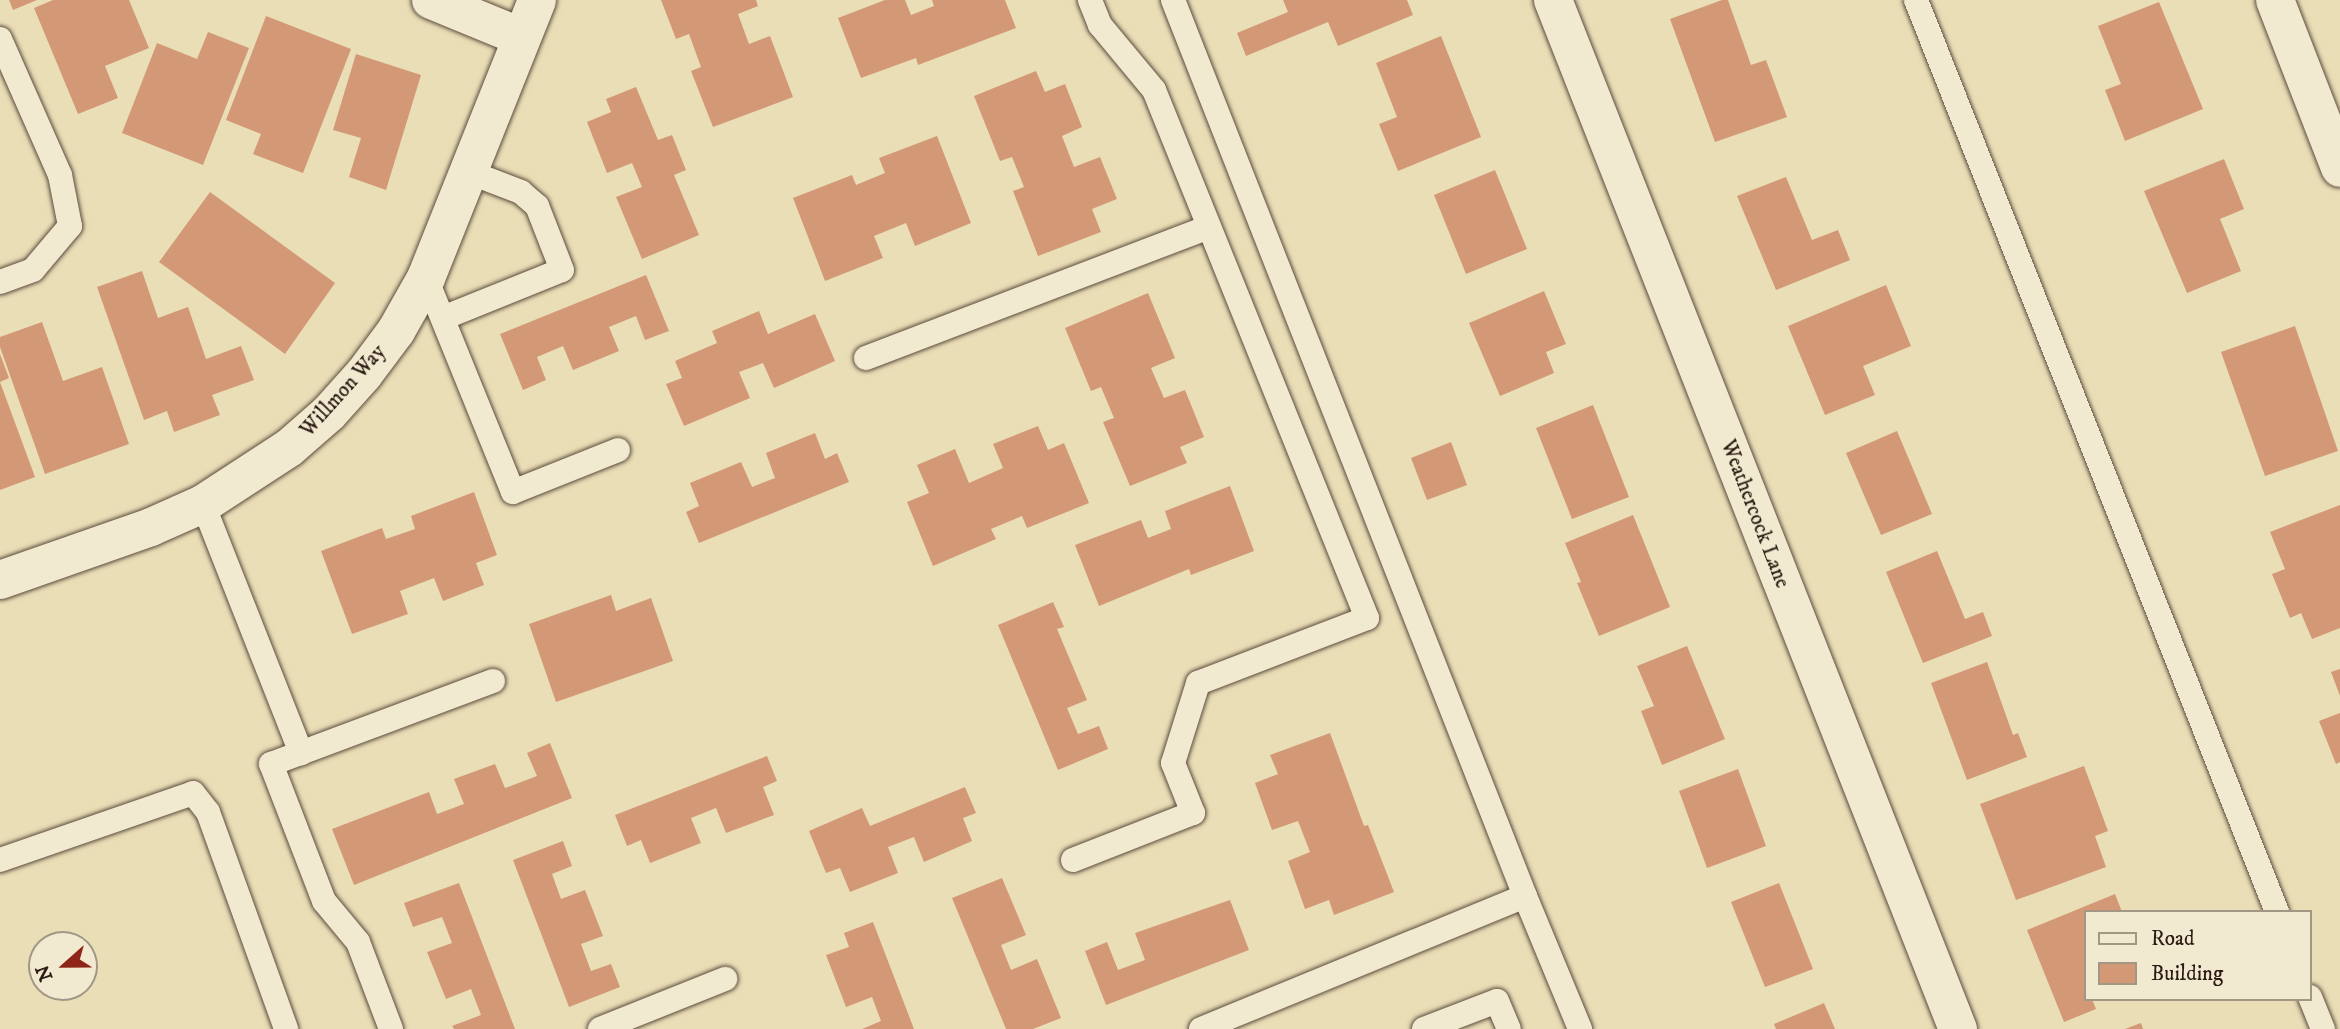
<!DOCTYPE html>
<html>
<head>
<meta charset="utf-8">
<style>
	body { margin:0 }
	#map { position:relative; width:2340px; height:1029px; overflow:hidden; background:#eadeb7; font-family:"IM FELL DW Pica",serif }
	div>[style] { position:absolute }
	.building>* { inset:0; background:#d39976 }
	.roads { filter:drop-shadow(0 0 2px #5c4c3d) drop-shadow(0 0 2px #5c4c3d) }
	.lane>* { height:24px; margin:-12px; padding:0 12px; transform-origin:12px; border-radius:12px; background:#f1ead0 }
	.street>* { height:38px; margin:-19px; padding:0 19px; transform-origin:19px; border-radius:19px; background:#f1ead0 }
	span { translate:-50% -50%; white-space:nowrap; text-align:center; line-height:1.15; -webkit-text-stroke:5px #f1ead0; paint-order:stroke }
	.street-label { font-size:21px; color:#2c1b14 }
	.legend { position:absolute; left:2084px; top:910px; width:228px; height:91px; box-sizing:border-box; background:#f1ead0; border:2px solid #a29785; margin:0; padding:9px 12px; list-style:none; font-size:21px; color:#2c1b14 }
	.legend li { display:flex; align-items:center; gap:14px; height:35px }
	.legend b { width:35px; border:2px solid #a29785 }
	.north { position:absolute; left:28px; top:931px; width:70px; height:70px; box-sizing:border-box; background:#f1ead0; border:2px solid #a29785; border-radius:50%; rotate:249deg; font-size:19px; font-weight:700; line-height:28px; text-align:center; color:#2c1b14 }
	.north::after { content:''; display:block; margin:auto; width:24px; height:32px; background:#8f2418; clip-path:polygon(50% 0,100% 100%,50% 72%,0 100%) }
</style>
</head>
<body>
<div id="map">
	<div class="building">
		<i style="clip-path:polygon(9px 0,37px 0,13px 10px)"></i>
		<i style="clip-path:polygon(53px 0,129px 0,149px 48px,105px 66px,118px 98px,78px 114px,34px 8px)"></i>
		<i style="clip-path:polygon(661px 0,756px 0,758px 6px,738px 14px,749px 44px,770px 36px,793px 97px,713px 127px,691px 71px,701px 67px,689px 34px,676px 39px)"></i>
		<i style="clip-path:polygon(885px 0,905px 0,911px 15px,934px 6px,932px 0,1005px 0,1016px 28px,918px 65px,916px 58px,861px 78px,838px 18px)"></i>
		<i style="clip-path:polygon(1283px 0,1407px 0,1413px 15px,1338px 46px,1328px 22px,1246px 56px,1237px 33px,1288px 12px)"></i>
		<i style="clip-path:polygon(1722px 0,1728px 0,1751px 65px,1766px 60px,1787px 117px,1715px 142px,1670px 19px)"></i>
		<i style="clip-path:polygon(2159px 2px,2203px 109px,2125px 141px,2105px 90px,2121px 84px,2098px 26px)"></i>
		<i style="clip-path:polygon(266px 16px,351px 49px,303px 173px,253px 154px,261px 134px,226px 120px)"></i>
		<i style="clip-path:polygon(208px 32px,249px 48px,203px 165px,122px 133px,157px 43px,197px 59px)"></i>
		<i style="clip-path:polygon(1441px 36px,1481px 137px,1398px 171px,1379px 124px,1397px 117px,1376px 63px)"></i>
		<i style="clip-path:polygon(356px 54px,421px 75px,386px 190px,349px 177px,361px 138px,333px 130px)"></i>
		<i style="clip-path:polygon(1036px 71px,1045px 92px,1065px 84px,1082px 127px,1062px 136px,1074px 167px,1100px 157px,1117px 199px,1092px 209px,1101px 232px,1038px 256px,1013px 191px,1024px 187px,1012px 157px,1000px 161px,974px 96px)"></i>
		<i style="clip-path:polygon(636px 87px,658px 140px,672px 135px,686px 170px,674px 175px,699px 235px,642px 259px,616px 197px,642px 187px,632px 163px,607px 173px,587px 122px,611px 112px,606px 99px)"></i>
		<i style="clip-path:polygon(937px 136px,971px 223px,915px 246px,906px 223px,874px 236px,883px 258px,825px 281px,793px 198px,852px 175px,856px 185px,885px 173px,879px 158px)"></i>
		<i style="clip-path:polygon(2224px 159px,2244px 209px,2220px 219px,2241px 271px,2187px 293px,2144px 191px)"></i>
		<i style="clip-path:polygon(1495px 170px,1527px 249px,1466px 274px,1434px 195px)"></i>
		<i style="clip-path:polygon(1786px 177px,1812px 240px,1838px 230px,1850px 260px,1776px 290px,1737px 196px)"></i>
		<i style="clip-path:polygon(210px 192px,335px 283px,285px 354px,159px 262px)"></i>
		<i style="clip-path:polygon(142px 271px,158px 318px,188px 307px,206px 359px,241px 346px,254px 380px,212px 395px,220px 415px,174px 432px,167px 411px,144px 420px,97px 287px)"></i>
		<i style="clip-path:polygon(646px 275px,669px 331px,645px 340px,636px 316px,609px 327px,619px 351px,573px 370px,563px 346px,537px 357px,546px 380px,523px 390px,500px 334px)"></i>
		<i style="clip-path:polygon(1886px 285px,1911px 346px,1863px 366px,1875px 395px,1825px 415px,1788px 326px)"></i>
		<i style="clip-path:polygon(1544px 291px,1566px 344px,1546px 352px,1554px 373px,1500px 396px,1469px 323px)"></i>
		<i style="clip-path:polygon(1148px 293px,1175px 358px,1151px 368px,1164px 398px,1185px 390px,1204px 437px,1180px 447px,1187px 463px,1130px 486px,1103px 422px,1114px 418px,1101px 387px,1091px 391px,1065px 328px)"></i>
		<i style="clip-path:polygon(759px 311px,768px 334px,815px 314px,835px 361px,774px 388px,763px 363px,739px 372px,750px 398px,684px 426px,666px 384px,682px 378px,675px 361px,717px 343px,712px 331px)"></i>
		<i style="clip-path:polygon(42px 322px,63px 381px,102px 367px,129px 444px,45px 474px,0 347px,0 337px)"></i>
		<i style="clip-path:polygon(2295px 326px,2338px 451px,2265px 476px,2221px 352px)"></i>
		<i style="clip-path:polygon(0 354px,9px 378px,0 382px)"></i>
		<i style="clip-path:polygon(0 382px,35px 477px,0 490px)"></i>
		<i style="clip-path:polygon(1593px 405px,1629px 497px,1572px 519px,1536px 428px)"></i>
		<i style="clip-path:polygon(1038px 426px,1048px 450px,1064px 443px,1089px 503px,1027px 528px,1022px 516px,991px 529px,996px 539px,933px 566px,907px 502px,929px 493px,917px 465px,955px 449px,969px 483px,1003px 468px,993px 444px)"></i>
		<i style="clip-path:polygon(1897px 431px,1932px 514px,1881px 535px,1846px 453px)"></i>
		<i style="clip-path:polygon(815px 433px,825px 459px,837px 453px,849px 482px,699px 543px,686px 512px,699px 506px,690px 483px,741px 462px,752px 487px,775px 478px,766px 453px)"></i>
		<i style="clip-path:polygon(1451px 442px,1467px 485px,1427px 500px,1411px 458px)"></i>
		<i style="clip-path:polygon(1230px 486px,1254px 551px,1191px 575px,1189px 569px,1099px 606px,1075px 545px,1141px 520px,1148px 538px,1171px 529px,1165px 511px)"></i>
		<i style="clip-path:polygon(474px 492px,497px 555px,476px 563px,484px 585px,443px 601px,434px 578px,400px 591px,408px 614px,352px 634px,321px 551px,382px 528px,386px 539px,415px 529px,411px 516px)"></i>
		<i style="clip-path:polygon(2340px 505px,2340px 628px,2312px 639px,2301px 613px,2290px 618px,2272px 574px,2285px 569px,2270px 532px)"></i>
		<i style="clip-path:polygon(1633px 515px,1670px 607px,1599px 636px,1577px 583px,1581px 582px,1565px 543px)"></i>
		<i style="clip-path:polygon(1937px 551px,1965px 619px,1983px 612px,1992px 636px,1923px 663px,1886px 572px)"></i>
		<i style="clip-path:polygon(611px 595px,616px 611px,651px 598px,673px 661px,556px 702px,529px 624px)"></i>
		<i style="clip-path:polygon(1053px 602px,1064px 627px,1057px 629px,1087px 700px,1067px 708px,1078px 734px,1099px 726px,1108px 749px,1058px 770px,998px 625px)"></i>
		<i style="clip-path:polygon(1687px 646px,1725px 739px,1662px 765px,1641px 711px,1654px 706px,1637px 666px)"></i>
		<i style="clip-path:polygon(1987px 662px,2013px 735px,2018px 733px,2027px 757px,1967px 780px,1931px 683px)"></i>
		<i style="clip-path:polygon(2340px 669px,2340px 696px,2331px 672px)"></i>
		<i style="clip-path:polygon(2340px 713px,2340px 762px,2336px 764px,2319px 721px)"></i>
		<i style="clip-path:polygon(1330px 733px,1364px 826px,1368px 825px,1394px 892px,1334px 915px,1329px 900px,1305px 909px,1288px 861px,1310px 852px,1298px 821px,1272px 830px,1255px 783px,1278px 774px,1270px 755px)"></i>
		<i style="clip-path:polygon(550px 743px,572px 798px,354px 885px,332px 829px,429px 792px,437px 814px,464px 804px,454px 779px,495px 764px,505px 788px,537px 776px,527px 753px)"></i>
		<i style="clip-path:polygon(767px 756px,777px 781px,763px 787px,774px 815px,726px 833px,716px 808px,691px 818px,701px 843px,650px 863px,641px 840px,627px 846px,615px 815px)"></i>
		<i style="clip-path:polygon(2084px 766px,2108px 831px,2095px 836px,2106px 867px,2016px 900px,1980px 804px)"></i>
		<i style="clip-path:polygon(1738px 769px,1766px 846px,1707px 868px,1679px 791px)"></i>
		<i style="clip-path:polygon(965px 787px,976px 813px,963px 818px,972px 841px,924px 862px,914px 837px,888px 847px,898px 873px,850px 892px,840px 868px,826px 873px,809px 831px,862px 808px,870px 826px)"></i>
		<i style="clip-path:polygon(563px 841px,572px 866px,552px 874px,561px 899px,585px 890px,603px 936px,581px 944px,591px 971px,611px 964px,620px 987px,569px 1007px,513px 860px)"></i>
		<i style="clip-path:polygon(1002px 878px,1026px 935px,1001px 945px,1011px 970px,1037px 959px,1061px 1018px,1033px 1029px,1006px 1029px,952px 898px)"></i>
		<i style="clip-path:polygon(459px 883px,515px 1029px,454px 1029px,452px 1026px,481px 1015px,471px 989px,446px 999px,427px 952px,452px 943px,442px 917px,413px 927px,404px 903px)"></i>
		<i style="clip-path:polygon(1779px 883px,1813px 969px,1765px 987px,1731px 902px)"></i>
		<i style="clip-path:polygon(2115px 894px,2122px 912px,2086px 912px,2086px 999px,2092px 999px,2096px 1009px,2064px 1022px,2027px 930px)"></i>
		<i style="clip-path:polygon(1230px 900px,1249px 950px,1106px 1005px,1085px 951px,1107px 942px,1118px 970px,1145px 960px,1135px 933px)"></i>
		<i style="clip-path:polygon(873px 922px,914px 1029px,862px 1029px,881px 1021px,872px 997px,846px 1007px,826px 955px,849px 947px,844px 933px)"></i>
		<i style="clip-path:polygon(1824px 1003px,1835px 1029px,1776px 1029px,1774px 1024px)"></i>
		<i style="clip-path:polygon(2141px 1023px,2143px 1029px,2125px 1029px)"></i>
	</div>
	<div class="roads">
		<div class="lane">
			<i style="left:1173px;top:0;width:963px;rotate:68.55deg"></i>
			<i style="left:1916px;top:0;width:981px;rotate:68.4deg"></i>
			<i style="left:0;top:39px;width:149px;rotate:66.2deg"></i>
			<i style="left:60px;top:175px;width:52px;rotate:78.9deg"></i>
			<i style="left:70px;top:226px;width:57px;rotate:130.1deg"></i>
			<i style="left:33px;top:270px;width:35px;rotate:160deg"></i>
			<i style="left:426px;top:278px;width:231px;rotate:67.9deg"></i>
			<i style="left:513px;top:492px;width:113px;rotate:-21.8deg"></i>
			<i style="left:443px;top:318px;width:128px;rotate:-22deg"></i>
			<i style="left:562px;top:270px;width:69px;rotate:-111.3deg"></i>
			<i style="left:537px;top:206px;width:21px;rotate:-139deg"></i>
			<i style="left:521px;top:192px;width:56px;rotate:-159deg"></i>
			<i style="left:866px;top:358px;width:367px;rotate:-20.9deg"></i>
			<i style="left:203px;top:504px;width:268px;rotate:68.5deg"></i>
			<i style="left:0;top:860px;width:204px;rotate:-19.1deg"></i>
			<i style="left:193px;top:793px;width:24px;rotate:52deg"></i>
			<i style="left:208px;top:812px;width:231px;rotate:70.2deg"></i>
			<i style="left:1073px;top:860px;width:129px;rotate:-21.4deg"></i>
			<i style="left:1193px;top:813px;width:54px;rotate:-111.8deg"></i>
			<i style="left:1173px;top:763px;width:84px;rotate:-72.6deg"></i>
			<i style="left:1198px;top:683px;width:181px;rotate:-21deg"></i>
			<i style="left:1367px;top:618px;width:569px;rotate:-111.97deg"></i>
			<i style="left:1154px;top:90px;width:85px;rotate:-129.7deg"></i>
			<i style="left:1100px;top:25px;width:27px;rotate:-112deg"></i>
			<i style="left:2310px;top:997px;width:35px;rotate:68deg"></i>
			<i style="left:391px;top:1029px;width:93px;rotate:-110.8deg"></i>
			<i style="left:358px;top:942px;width:53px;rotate:-129.7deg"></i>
			<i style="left:324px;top:901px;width:147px;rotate:-111.1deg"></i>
			<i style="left:271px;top:764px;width:237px;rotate:-20.5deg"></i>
			<i style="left:600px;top:1029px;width:135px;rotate:-21.8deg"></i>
			<i style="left:1201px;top:1029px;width:350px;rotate:-22.3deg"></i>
			<i style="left:1525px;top:896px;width:144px;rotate:67.5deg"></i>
			<i style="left:1424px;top:1029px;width:78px;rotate:-21deg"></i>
			<i style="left:1497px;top:1001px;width:30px;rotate:67deg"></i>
		</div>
		<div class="street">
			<i style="left:431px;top:0;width:97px;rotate:22.3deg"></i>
			<i style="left:1553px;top:0;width:1106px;rotate:68.52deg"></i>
			<i style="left:2275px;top:0;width:180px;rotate:68.8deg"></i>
			<i style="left:0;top:580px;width:160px;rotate:-19.3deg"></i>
			<i style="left:151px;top:527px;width:57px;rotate:-23.9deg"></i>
			<i style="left:203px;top:504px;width:103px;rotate:-33.1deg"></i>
			<i style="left:289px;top:448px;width:53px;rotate:-41.2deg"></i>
			<i style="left:329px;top:413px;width:52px;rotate:-48.1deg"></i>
			<i style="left:364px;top:374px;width:54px;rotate:-53.3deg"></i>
			<i style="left:396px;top:331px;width:61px;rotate:-60.5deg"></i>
			<i style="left:426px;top:278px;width:299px;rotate:-68.2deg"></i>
		</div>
	</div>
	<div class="street-label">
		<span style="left:343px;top:391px;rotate:-48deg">Willmon Way</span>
		<span style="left:1755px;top:514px;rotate:69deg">Weathercock Lane</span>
	</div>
	<ul class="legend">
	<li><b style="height:9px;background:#f1ead0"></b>Road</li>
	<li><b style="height:19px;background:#d39976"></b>Building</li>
	</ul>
	<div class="north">N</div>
</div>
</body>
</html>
